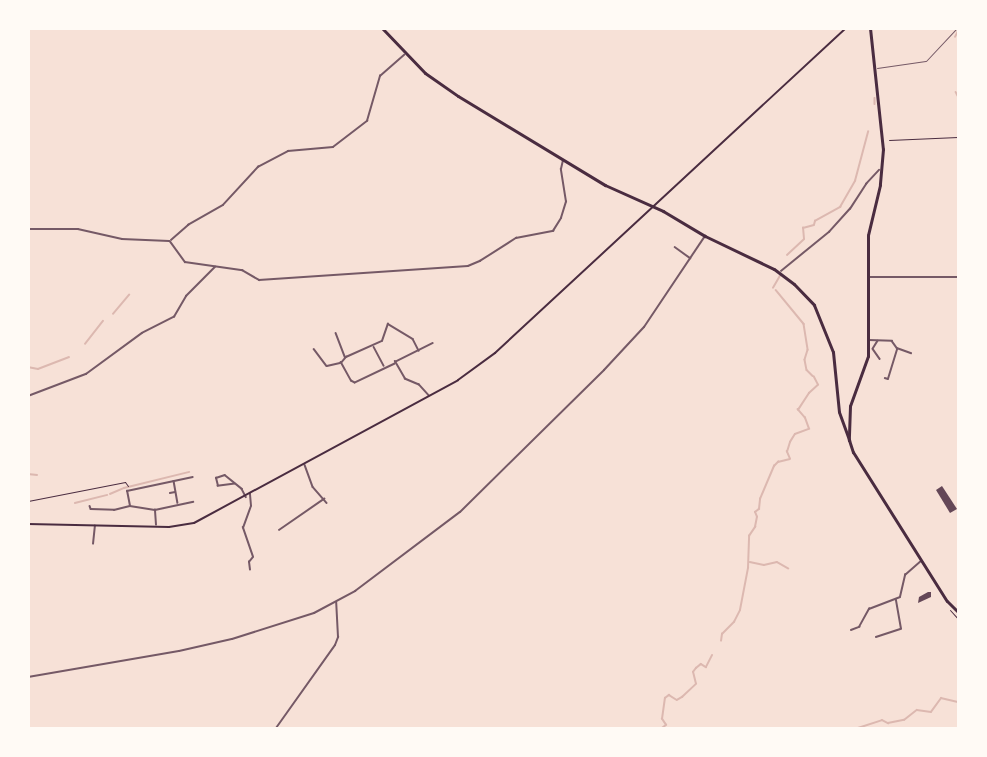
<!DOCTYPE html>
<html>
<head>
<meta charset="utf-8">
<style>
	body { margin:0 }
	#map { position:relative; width:987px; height:757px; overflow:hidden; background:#f7e1d7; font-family:"Space Grotesk",sans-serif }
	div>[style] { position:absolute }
	.stream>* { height:1.5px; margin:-0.75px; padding:0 0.75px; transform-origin:0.75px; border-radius:0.75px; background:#dcb8b0 }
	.building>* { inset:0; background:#644757 }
	.path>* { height:1px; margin:-0.5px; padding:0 0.5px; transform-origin:0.5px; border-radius:0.5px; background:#4a2c40 }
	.service>* { height:1px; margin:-0.5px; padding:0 0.5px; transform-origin:0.5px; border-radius:0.5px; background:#755966 }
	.minor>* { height:1.5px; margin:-0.75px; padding:0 0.75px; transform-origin:0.75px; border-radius:0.75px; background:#755966 }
	.tertiary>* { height:2px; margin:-1px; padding:0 1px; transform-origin:1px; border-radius:1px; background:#755966 }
	.secondary>* { height:2px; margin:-1px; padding:0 1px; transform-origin:1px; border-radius:1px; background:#4a2c40 }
	.primary>* { height:3px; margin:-1.5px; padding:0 1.5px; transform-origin:1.5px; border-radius:1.5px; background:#4a2c40 }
	.trunk>* { height:3px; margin:-1.5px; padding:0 1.5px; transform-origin:1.5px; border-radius:1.5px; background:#4a2c40 }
	span { translate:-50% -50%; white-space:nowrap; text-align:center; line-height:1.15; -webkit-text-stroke:6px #fffaf5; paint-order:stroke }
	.frame { position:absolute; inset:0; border:30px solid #fffaf5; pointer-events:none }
</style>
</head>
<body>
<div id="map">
	<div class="stream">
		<i style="left:955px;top:37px;width:7px;rotate:-63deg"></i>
		<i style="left:956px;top:92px;width:4px;rotate:63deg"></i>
		<i style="left:875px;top:98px;width:6px;rotate:90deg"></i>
		<i style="left:787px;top:255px;width:23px;rotate:-43deg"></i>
		<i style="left:804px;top:239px;width:11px;rotate:-95deg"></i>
		<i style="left:803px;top:228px;width:11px;rotate:-15deg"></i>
		<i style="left:814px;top:225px;width:4px;rotate:-76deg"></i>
		<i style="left:815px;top:221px;width:29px;rotate:-29deg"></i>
		<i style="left:840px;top:207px;width:30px;rotate:-60deg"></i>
		<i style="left:855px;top:181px;width:51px;rotate:-75.1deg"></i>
		<i style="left:773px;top:288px;width:14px;rotate:-60deg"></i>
		<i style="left:776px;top:290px;width:44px;rotate:50.5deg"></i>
		<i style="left:804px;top:324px;width:26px;rotate:81deg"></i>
		<i style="left:808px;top:350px;width:10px;rotate:107deg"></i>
		<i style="left:805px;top:360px;width:10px;rotate:79deg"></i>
		<i style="left:807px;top:370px;width:8px;rotate:45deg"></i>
		<i style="left:113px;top:314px;width:25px;rotate:-50deg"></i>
		<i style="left:85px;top:344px;width:29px;rotate:-52deg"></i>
		<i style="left:28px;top:367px;width:10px;rotate:11deg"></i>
		<i style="left:38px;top:369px;width:33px;rotate:-21deg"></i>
		<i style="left:28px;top:474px;width:9px;rotate:6deg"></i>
		<i style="left:110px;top:494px;width:15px;rotate:-23deg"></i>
		<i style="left:124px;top:488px;width:67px;rotate:-13.8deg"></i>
		<i style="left:75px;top:503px;width:33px;rotate:-14deg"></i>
		<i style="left:750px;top:562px;width:14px;rotate:12deg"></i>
		<i style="left:764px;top:565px;width:13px;rotate:-13deg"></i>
		<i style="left:777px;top:562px;width:13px;rotate:29deg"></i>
		<i style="left:721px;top:641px;width:7px;rotate:-82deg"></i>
		<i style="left:722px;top:634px;width:17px;rotate:-45deg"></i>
		<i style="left:734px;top:622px;width:13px;rotate:-63deg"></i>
		<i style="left:740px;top:610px;width:43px;rotate:-79.2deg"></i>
		<i style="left:748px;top:568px;width:32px;rotate:-88deg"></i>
		<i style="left:749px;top:536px;width:11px;rotate:-56deg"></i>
		<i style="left:755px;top:527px;width:10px;rotate:-79deg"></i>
		<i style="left:757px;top:517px;width:5px;rotate:-112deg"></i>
		<i style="left:755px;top:512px;width:5px;rotate:-37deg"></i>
		<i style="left:759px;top:509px;width:10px;rotate:-84deg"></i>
		<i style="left:760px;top:499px;width:36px;rotate:-67deg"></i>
		<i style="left:774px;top:466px;width:6px;rotate:-45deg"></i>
		<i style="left:778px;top:462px;width:12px;rotate:-14deg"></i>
		<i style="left:790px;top:459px;width:8px;rotate:-113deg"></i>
		<i style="left:787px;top:452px;width:10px;rotate:-73deg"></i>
		<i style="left:790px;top:442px;width:9px;rotate:-58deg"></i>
		<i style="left:795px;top:434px;width:15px;rotate:-20deg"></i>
		<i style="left:809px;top:429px;width:12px;rotate:-110deg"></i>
		<i style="left:805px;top:418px;width:11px;rotate:-131deg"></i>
		<i style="left:798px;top:410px;width:20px;rotate:-57deg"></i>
		<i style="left:809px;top:393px;width:12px;rotate:-42deg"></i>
		<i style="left:818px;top:385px;width:9px;rotate:-117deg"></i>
		<i style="left:662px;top:728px;width:5px;rotate:-37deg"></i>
		<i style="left:666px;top:725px;width:7px;rotate:-124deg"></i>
		<i style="left:662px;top:719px;width:21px;rotate:-82deg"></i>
		<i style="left:665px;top:698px;width:5px;rotate:-37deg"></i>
		<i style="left:669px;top:695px;width:9px;rotate:32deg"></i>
		<i style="left:677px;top:700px;width:6px;rotate:-31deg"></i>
		<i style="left:682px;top:697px;width:19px;rotate:-43deg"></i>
		<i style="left:696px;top:684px;width:12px;rotate:-104deg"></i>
		<i style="left:693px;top:672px;width:5px;rotate:-53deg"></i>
		<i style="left:696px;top:668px;width:6px;rotate:-39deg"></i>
		<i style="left:701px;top:664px;width:6px;rotate:31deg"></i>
		<i style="left:706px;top:667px;width:13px;rotate:-63deg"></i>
		<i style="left:858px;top:728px;width:25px;rotate:-18deg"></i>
		<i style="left:882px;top:720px;width:7px;rotate:27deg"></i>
		<i style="left:888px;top:723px;width:16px;rotate:-11deg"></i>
		<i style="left:904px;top:720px;width:16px;rotate:-38deg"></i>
		<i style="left:917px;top:710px;width:14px;rotate:8deg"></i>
		<i style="left:931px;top:712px;width:17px;rotate:-54deg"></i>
		<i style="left:941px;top:698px;width:17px;rotate:13deg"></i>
	</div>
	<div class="building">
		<i style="clip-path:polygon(942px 486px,957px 509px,950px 513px,936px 490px)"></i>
		<i style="clip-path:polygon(928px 592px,931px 592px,931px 597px,918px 603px,919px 597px)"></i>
	</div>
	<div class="path">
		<i style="left:889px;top:140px;width:69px;rotate:-2.5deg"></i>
		<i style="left:28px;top:501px;width:99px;rotate:-11.1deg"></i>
		<i style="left:125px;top:482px;width:5px;rotate:53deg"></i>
		<i style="left:950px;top:610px;width:12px;rotate:48deg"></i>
	</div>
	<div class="service">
		<i style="left:877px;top:68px;width:49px;rotate:-8.1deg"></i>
		<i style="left:926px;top:61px;width:45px;rotate:-46.8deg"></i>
	</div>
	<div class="minor">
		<i style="left:28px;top:229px;width:50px"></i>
		<i style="left:78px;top:229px;width:45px;rotate:12.8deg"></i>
		<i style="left:122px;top:239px;width:47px;rotate:2.4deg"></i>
		<i style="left:171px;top:240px;width:23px;rotate:-41deg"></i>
		<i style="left:188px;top:225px;width:40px;rotate:-29.7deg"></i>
		<i style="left:223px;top:205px;width:52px;rotate:-47.4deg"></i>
		<i style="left:258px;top:167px;width:34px;rotate:-28deg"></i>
		<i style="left:288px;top:151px;width:45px;rotate:-5.1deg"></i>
		<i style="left:333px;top:147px;width:43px;rotate:-37.4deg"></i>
		<i style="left:367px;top:121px;width:47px;rotate:-73.9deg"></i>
		<i style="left:380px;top:76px;width:32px;rotate:-41deg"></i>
		<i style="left:170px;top:241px;width:26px;rotate:54deg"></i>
		<i style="left:185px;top:262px;width:58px;rotate:8deg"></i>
		<i style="left:242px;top:270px;width:20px;rotate:30deg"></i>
		<i style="left:259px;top:280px;width:209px;rotate:-3.8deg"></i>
		<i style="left:468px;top:266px;width:13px;rotate:-23deg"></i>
		<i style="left:480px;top:261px;width:43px;rotate:-32.6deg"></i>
		<i style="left:516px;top:238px;width:38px;rotate:-11deg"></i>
		<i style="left:553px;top:231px;width:15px;rotate:-58deg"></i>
		<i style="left:561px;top:218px;width:17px;rotate:-73deg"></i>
		<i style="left:566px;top:202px;width:33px;rotate:-99deg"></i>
		<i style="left:561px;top:169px;width:9px;rotate:-77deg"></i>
		<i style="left:675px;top:247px;width:19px;rotate:36deg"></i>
		<i style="left:781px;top:271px;width:62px;rotate:-39.1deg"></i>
		<i style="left:829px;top:232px;width:31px;rotate:-48deg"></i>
		<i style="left:850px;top:209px;width:30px;rotate:-57deg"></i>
		<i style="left:866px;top:184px;width:19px;rotate:-47deg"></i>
		<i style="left:868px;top:277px;width:90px"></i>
		<i style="left:336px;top:333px;width:26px;rotate:69deg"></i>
		<i style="left:869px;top:340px;width:23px;rotate:2deg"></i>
		<i style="left:892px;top:341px;width:9px;rotate:54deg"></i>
		<i style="left:897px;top:348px;width:15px;rotate:20deg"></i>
		<i style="left:878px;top:341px;width:9px;rotate:122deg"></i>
		<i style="left:873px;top:349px;width:12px;rotate:55deg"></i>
		<i style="left:374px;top:347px;width:21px;rotate:62deg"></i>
		<i style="left:314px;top:349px;width:21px;rotate:53deg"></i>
		<i style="left:327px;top:366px;width:13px;rotate:-13deg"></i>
		<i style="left:395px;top:364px;width:44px;rotate:154.6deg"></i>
		<i style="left:355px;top:383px;width:4px;rotate:-153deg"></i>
		<i style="left:351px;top:381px;width:21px;rotate:-119deg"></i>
		<i style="left:341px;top:363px;width:8px;rotate:-50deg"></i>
		<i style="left:346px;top:357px;width:39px;rotate:-24deg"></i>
		<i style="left:382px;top:341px;width:18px;rotate:-71deg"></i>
		<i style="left:388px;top:324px;width:29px;rotate:31deg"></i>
		<i style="left:413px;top:339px;width:13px;rotate:63deg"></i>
		<i style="left:885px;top:378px;width:3px;rotate:18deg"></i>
		<i style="left:888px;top:379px;width:31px;rotate:-73deg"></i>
		<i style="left:28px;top:396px;width:62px;rotate:-20.8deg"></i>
		<i style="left:86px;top:374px;width:69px;rotate:-36.2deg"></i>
		<i style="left:142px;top:333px;width:36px;rotate:-27deg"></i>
		<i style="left:174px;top:317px;width:24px;rotate:-60deg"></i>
		<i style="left:186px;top:296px;width:41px;rotate:-45deg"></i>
		<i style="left:429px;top:396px;width:15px;rotate:-132deg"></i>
		<i style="left:419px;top:385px;width:15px;rotate:-157deg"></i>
		<i style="left:405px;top:379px;width:20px;rotate:-120deg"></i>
		<i style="left:395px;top:362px;width:42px;rotate:-26.6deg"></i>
		<i style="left:305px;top:465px;width:23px;rotate:70deg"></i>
		<i style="left:313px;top:487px;width:21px;rotate:49deg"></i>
		<i style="left:174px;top:481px;width:22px;rotate:80deg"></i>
		<i style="left:235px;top:484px;width:17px;rotate:173deg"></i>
		<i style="left:218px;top:486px;width:8px;rotate:-104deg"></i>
		<i style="left:216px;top:478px;width:9px;rotate:-18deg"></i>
		<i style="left:225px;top:475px;width:22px;rotate:39deg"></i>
		<i style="left:242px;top:489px;width:9px;rotate:63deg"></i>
		<i style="left:170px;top:493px;width:5px;rotate:-11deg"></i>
		<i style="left:90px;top:506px;width:3px;rotate:72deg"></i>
		<i style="left:91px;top:509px;width:23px;rotate:2deg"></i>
		<i style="left:114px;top:510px;width:16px;rotate:-14deg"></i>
		<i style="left:130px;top:506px;width:25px;rotate:9deg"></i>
		<i style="left:130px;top:506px;width:15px;rotate:-101deg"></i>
		<i style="left:127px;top:491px;width:67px;rotate:-12deg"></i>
		<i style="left:156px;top:525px;width:15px;rotate:-94deg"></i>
		<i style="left:155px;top:510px;width:39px;rotate:-12deg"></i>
		<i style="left:279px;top:530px;width:55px;rotate:-34.6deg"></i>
		<i style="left:93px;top:544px;width:18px;rotate:-84deg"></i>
		<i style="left:250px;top:570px;width:8px;rotate:-97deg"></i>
		<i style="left:249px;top:562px;width:6px;rotate:-51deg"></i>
		<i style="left:253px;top:557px;width:31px;rotate:-109deg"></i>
		<i style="left:243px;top:528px;width:23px;rotate:-70deg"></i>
		<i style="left:251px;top:506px;width:12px;rotate:-95deg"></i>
		<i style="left:851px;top:630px;width:9px;rotate:-21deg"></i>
		<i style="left:859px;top:627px;width:21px;rotate:-61deg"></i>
		<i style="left:869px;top:609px;width:33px;rotate:-21deg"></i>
		<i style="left:900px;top:597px;width:23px;rotate:-77deg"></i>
		<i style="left:905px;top:575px;width:21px;rotate:-41deg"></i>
		<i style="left:876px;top:637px;width:26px;rotate:-18deg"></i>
		<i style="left:901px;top:629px;width:29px;rotate:-100deg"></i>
	</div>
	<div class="tertiary">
		<i style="left:28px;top:677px;width:153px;rotate:-9.8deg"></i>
		<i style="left:179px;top:651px;width:54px;rotate:-12.8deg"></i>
		<i style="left:232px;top:639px;width:86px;rotate:-17.6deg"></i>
		<i style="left:314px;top:613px;width:47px;rotate:-28.2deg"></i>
		<i style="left:355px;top:591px;width:131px;rotate:-37deg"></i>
		<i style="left:460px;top:512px;width:202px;rotate:-44.6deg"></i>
		<i style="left:604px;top:370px;width:59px;rotate:-47.1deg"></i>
		<i style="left:644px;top:327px;width:110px;rotate:-56.2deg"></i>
		<i style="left:276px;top:728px;width:102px;rotate:-54.6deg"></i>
		<i style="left:335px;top:645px;width:9px;rotate:-69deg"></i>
		<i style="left:338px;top:637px;width:35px;rotate:-93deg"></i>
	</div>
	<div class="secondary">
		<i style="left:28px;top:524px;width:141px;rotate:1.2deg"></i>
		<i style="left:169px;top:527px;width:25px;rotate:-9deg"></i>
		<i style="left:194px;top:523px;width:300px;rotate:-28.4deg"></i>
		<i style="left:458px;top:380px;width:46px;rotate:-36.1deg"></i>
		<i style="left:495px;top:353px;width:478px;rotate:-42.8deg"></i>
	</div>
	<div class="primary">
		<i style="left:382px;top:28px;width:62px;rotate:46.3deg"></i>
		<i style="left:425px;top:73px;width:40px;rotate:34.9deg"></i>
		<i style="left:458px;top:96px;width:172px;rotate:31.2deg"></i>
		<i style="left:605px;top:185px;width:64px;rotate:24.1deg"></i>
		<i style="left:663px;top:211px;width:49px;rotate:30.8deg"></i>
		<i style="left:705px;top:236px;width:76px;rotate:25.6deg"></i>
		<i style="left:774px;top:269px;width:25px;rotate:37deg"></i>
		<i style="left:794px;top:284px;width:29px;rotate:46deg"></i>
		<i style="left:814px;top:305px;width:51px;rotate:68deg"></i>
		<i style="left:833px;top:352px;width:60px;rotate:84.3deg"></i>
		<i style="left:839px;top:412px;width:30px;rotate:70deg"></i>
	</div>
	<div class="trunk">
		<i style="left:870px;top:28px;width:122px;rotate:83.9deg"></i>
		<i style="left:883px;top:149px;width:36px;rotate:95deg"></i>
		<i style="left:880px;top:185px;width:51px;rotate:103.5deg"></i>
		<i style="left:868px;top:235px;width:121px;rotate:90deg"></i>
		<i style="left:868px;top:356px;width:53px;rotate:109.8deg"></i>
		<i style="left:850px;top:406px;width:34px;rotate:92deg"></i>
		<i style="left:849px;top:440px;width:13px;rotate:72deg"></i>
		<i style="left:853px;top:452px;width:176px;rotate:57.8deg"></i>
		<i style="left:947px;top:601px;width:16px;rotate:45deg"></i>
	</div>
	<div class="frame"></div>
</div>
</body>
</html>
